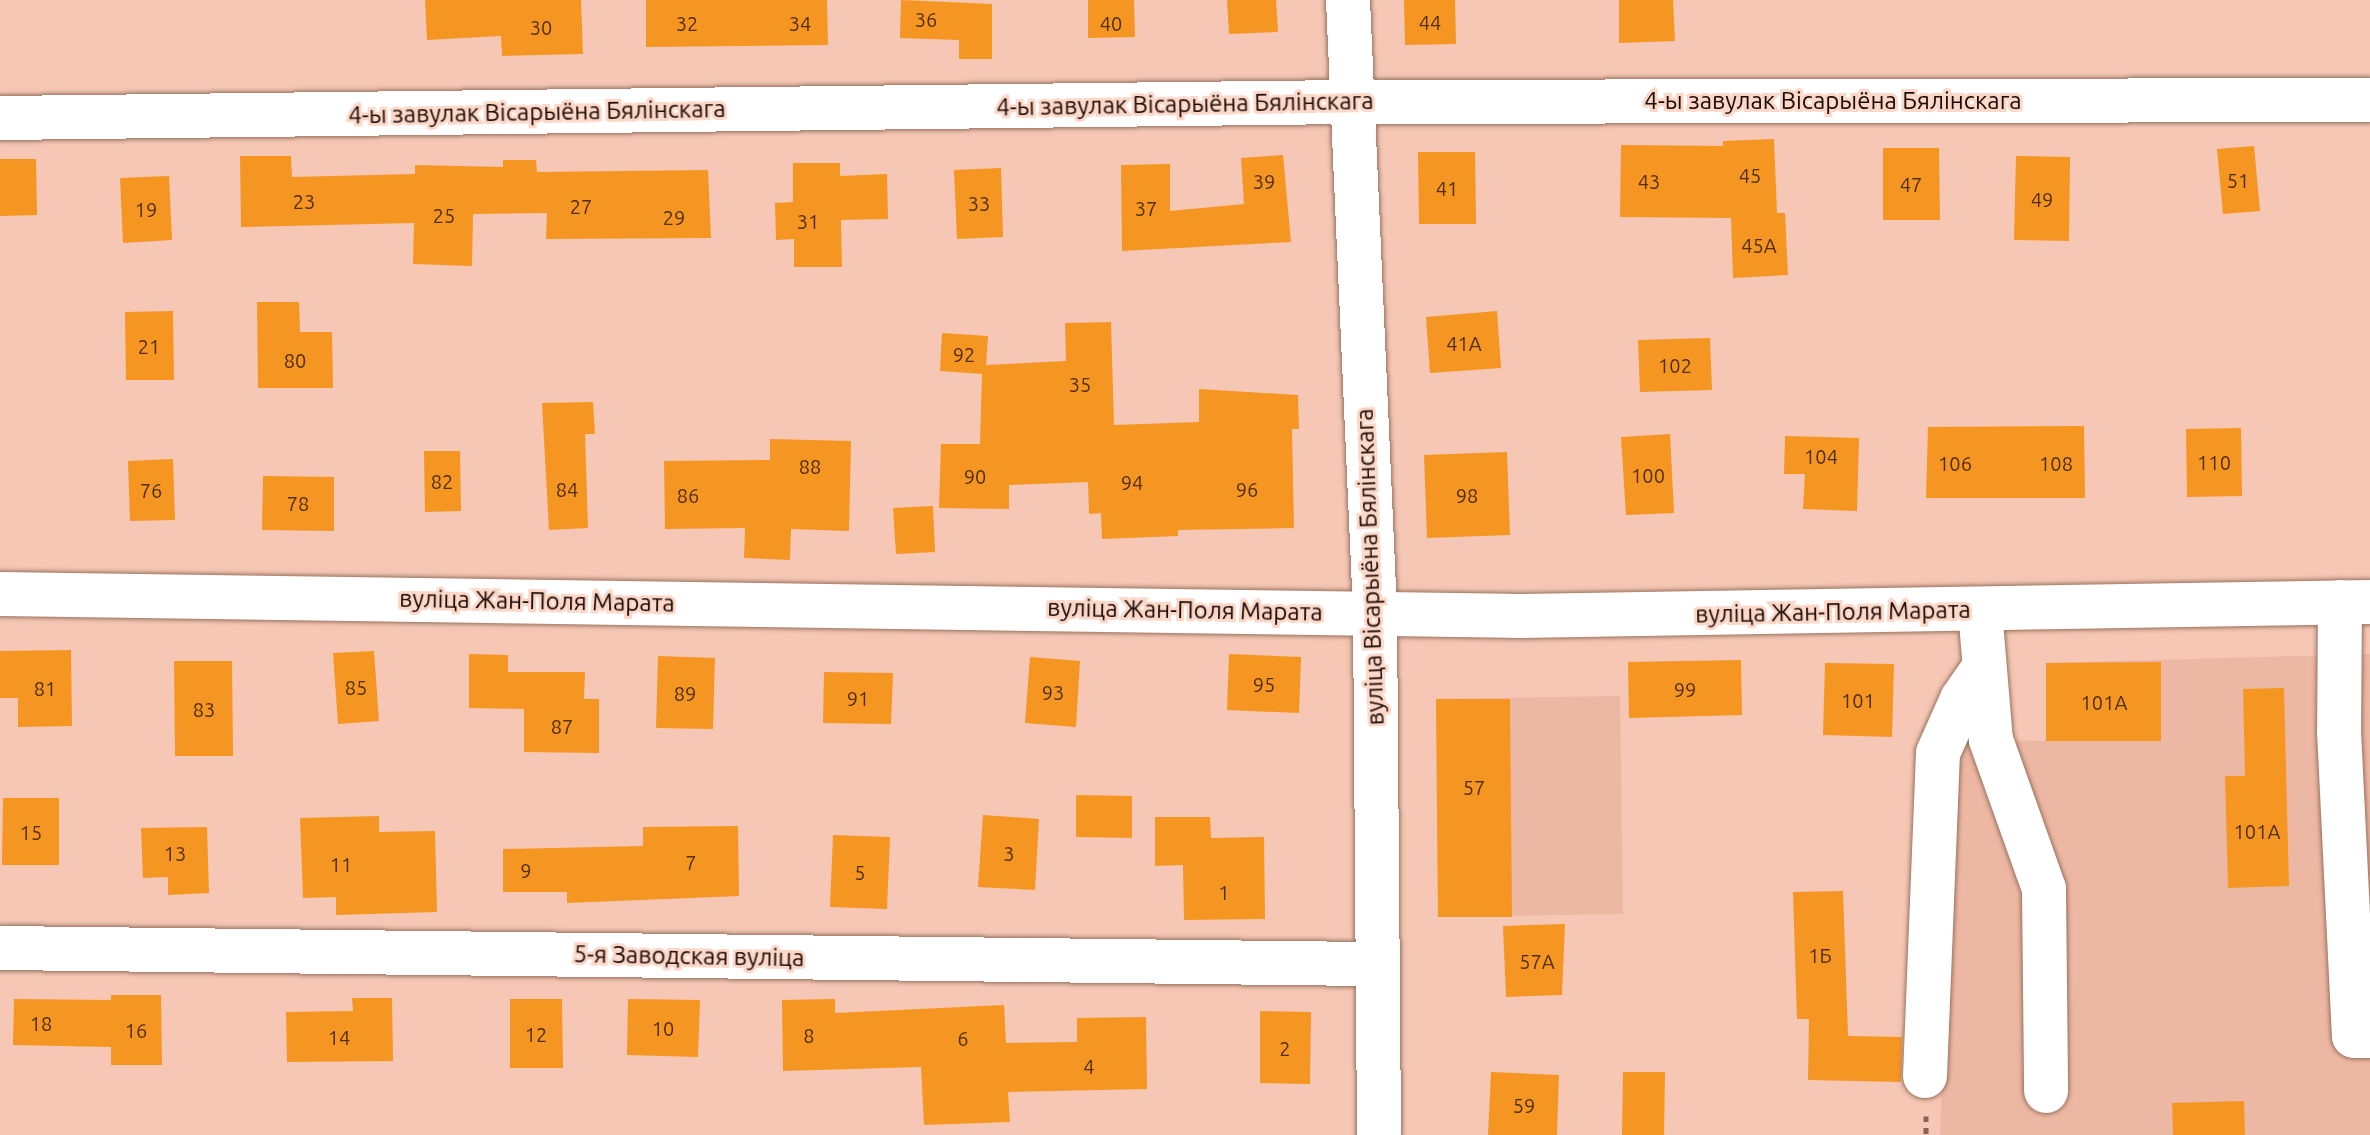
<!DOCTYPE html>
<html>
<head>
<meta charset="utf-8">
<style>
	body { margin:0 }
	#map { position:relative; width:2370px; height:1135px; overflow:hidden; background:#f5c7b4; font-family:Ubuntu,sans-serif }
	div>[style] { position:absolute }
	.built>* { inset:0; background:#edb8a3 }
	.building>* { inset:0; background:#f69622 }
	.path>* { height:5px; margin-top:-2.5px; transform-origin:0; background:repeating-linear-gradient(90deg,#836559 0 6px,transparent 0 12px) }
	.roads { filter:drop-shadow(0 0 2px #9a715f) drop-shadow(0 0 2px #9a715f) }
	.minor>* { height:44px; margin:-22px; padding:0 22px; transform-origin:22px; border-radius:22px; background:#fff }
	span { translate:-50% -50%; white-space:nowrap; text-align:center; line-height:1.15; -webkit-text-stroke:6px #fcd6c7; paint-order:stroke }
	.number-label { font-size:20px; color:#512e0c }
	.number-label span { -webkit-text-stroke-width:0 }
	.street-label { font-size:24px; color:#1a0b05 }
</style>
</head>
<body>
<div id="map">
	<div class="built">
		<i style="clip-path:polygon(2370px 654px,2370px 1135px,1940px 1135px,1953px 740px,2046px 741px,2046px 663px)"></i>
		<i style="clip-path:polygon(1620px 696px,1623px 914px,1438px 917px,1436px 699px)"></i>
	</div>
	<div class="building">
		<i style="clip-path:polygon(425px 0,581px 0,583px 54px,502px 56px,501px 36px,427px 40px)"></i>
		<i style="clip-path:polygon(646px 0,827px 0,828px 45px,646px 47px)"></i>
		<i style="clip-path:polygon(901px 0,992px 4px,992px 59px,959px 59px,959px 40px,900px 38px)"></i>
		<i style="clip-path:polygon(1088px 0,1134px 0,1135px 37px,1088px 38px)"></i>
		<i style="clip-path:polygon(1227px 0,1276px 0,1278px 32px,1229px 34px)"></i>
		<i style="clip-path:polygon(1404px 0,1455px 0,1456px 44px,1405px 45px)"></i>
		<i style="clip-path:polygon(1619px 0,1673px 0,1675px 41px,1619px 43px)"></i>
		<i style="clip-path:polygon(1774px 139px,1777px 213px,1785px 213px,1788px 275px,1733px 278px,1731px 218px,1620px 217px,1621px 145px,1723px 146px,1723px 141px)"></i>
		<i style="clip-path:polygon(2254px 146px,2260px 211px,2223px 214px,2217px 149px)"></i>
		<i style="clip-path:polygon(1883px 148px,1939px 148px,1940px 220px,1883px 220px)"></i>
		<i style="clip-path:polygon(1418px 152px,1475px 152px,1476px 224px,1419px 224px)"></i>
		<i style="clip-path:polygon(1283px 155px,1291px 242px,1122px 251px,1121px 165px,1170px 164px,1170px 211px,1244px 204px,1241px 158px)"></i>
		<i style="clip-path:polygon(240px 156px,291px 156px,292px 177px,415px 174px,415px 165px,503px 167px,503px 160px,536px 160px,537px 172px,708px 170px,711px 238px,546px 239px,547px 213px,473px 214px,472px 266px,413px 264px,414px 223px,241px 227px)"></i>
		<i style="clip-path:polygon(2016px 156px,2070px 157px,2069px 241px,2014px 240px)"></i>
		<i style="clip-path:polygon(0 159px,36px 159px,37px 215px,0 216px)"></i>
		<i style="clip-path:polygon(793px 163px,840px 163px,840px 176px,887px 174px,888px 219px,841px 220px,842px 267px,794px 267px,794px 239px,776px 240px,775px 203px,793px 202px)"></i>
		<i style="clip-path:polygon(1001px 168px,1003px 237px,957px 239px,954px 170px)"></i>
		<i style="clip-path:polygon(169px 176px,172px 240px,123px 243px,120px 178px)"></i>
		<i style="clip-path:polygon(257px 302px,299px 302px,300px 332px,332px 332px,333px 388px,258px 388px)"></i>
		<i style="clip-path:polygon(173px 311px,174px 380px,126px 380px,125px 312px)"></i>
		<i style="clip-path:polygon(1497px 311px,1501px 368px,1430px 373px,1426px 317px)"></i>
		<i style="clip-path:polygon(1111px 322px,1114px 425px,1199px 422px,1199px 389px,1298px 395px,1299px 429px,1292px 429px,1294px 528px,1178px 530px,1178px 536px,1102px 539px,1101px 513px,1089px 514px,1088px 482px,1009px 485px,1009px 509px,939px 508px,941px 444px,980px 444px,982px 374px,940px 371px,942px 333px,988px 336px,986px 365px,1066px 361px,1065px 323px)"></i>
		<i style="clip-path:polygon(1710px 338px,1712px 390px,1640px 392px,1638px 340px)"></i>
		<i style="clip-path:polygon(593px 402px,595px 434px,585px 434px,588px 528px,549px 530px,542px 403px)"></i>
		<i style="clip-path:polygon(2084px 426px,2085px 498px,1926px 498px,1928px 427px)"></i>
		<i style="clip-path:polygon(2241px 428px,2242px 496px,2187px 497px,2186px 429px)"></i>
		<i style="clip-path:polygon(1670px 434px,1674px 513px,1626px 515px,1621px 437px)"></i>
		<i style="clip-path:polygon(1785px 436px,1859px 438px,1857px 511px,1803px 509px,1805px 474px,1784px 474px)"></i>
		<i style="clip-path:polygon(770px 439px,851px 441px,849px 531px,791px 529px,790px 560px,744px 558px,745px 528px,665px 529px,664px 461px,770px 460px)"></i>
		<i style="clip-path:polygon(424px 451px,460px 451px,461px 511px,425px 512px)"></i>
		<i style="clip-path:polygon(1507px 452px,1510px 535px,1427px 538px,1424px 455px)"></i>
		<i style="clip-path:polygon(173px 459px,175px 520px,130px 521px,128px 461px)"></i>
		<i style="clip-path:polygon(263px 476px,334px 477px,334px 531px,262px 530px)"></i>
		<i style="clip-path:polygon(933px 506px,935px 552px,896px 554px,893px 508px)"></i>
		<i style="clip-path:polygon(71px 650px,72px 726px,18px 727px,18px 698px,0 698px,0 651px)"></i>
		<i style="clip-path:polygon(374px 651px,379px 721px,338px 724px,333px 653px)"></i>
		<i style="clip-path:polygon(469px 654px,508px 655px,508px 672px,585px 672px,584px 699px,599px 699px,599px 753px,524px 752px,524px 709px,469px 708px)"></i>
		<i style="clip-path:polygon(1229px 654px,1301px 657px,1299px 713px,1227px 710px)"></i>
		<i style="clip-path:polygon(658px 656px,715px 658px,713px 729px,656px 728px)"></i>
		<i style="clip-path:polygon(1030px 657px,1080px 661px,1076px 727px,1025px 723px)"></i>
		<i style="clip-path:polygon(1741px 660px,1742px 715px,1629px 718px,1628px 662px)"></i>
		<i style="clip-path:polygon(174px 661px,232px 661px,233px 756px,175px 756px)"></i>
		<i style="clip-path:polygon(2161px 662px,2161px 741px,2046px 741px,2046px 663px)"></i>
		<i style="clip-path:polygon(1825px 663px,1894px 664px,1892px 737px,1823px 735px)"></i>
		<i style="clip-path:polygon(824px 672px,893px 673px,891px 724px,823px 723px)"></i>
		<i style="clip-path:polygon(2284px 688px,2289px 886px,2228px 888px,2225px 776px,2245px 776px,2243px 689px)"></i>
		<i style="clip-path:polygon(1436px 699px,1510px 699px,1512px 917px,1438px 917px)"></i>
		<i style="clip-path:polygon(1076px 795px,1132px 796px,1132px 838px,1076px 837px)"></i>
		<i style="clip-path:polygon(3px 798px,59px 798px,59px 865px,2px 865px)"></i>
		<i style="clip-path:polygon(983px 815px,1039px 819px,1035px 890px,978px 887px)"></i>
		<i style="clip-path:polygon(379px 816px,379px 832px,435px 831px,437px 912px,336px 915px,336px 897px,303px 898px,300px 818px)"></i>
		<i style="clip-path:polygon(1155px 817px,1210px 817px,1211px 838px,1264px 837px,1265px 919px,1184px 920px,1183px 865px,1155px 866px)"></i>
		<i style="clip-path:polygon(738px 826px,739px 896px,567px 903px,567px 892px,503px 892px,503px 849px,643px 846px,643px 827px)"></i>
		<i style="clip-path:polygon(207px 827px,209px 893px,168px 895px,168px 877px,143px 878px,141px 828px)"></i>
		<i style="clip-path:polygon(833px 835px,890px 837px,887px 909px,830px 907px)"></i>
		<i style="clip-path:polygon(1843px 891px,1848px 1036px,1902px 1037px,1901px 1082px,1808px 1080px,1809px 1019px,1797px 1019px,1793px 892px)"></i>
		<i style="clip-path:polygon(1565px 924px,1562px 995px,1506px 997px,1503px 926px)"></i>
		<i style="clip-path:polygon(111px 995px,161px 995px,162px 1065px,111px 1065px,111px 1047px,13px 1045px,14px 999px,111px 1000px)"></i>
		<i style="clip-path:polygon(352px 998px,392px 998px,393px 1061px,287px 1062px,286px 1012px,353px 1011px)"></i>
		<i style="clip-path:polygon(510px 999px,562px 999px,563px 1068px,510px 1068px)"></i>
		<i style="clip-path:polygon(628px 999px,700px 1000px,698px 1057px,627px 1055px)"></i>
		<i style="clip-path:polygon(835px 999px,835px 1013px,1004px 1005px,1006px 1043px,1077px 1042px,1077px 1018px,1146px 1017px,1147px 1089px,1008px 1092px,1010px 1122px,924px 1125px,921px 1067px,783px 1071px,782px 1000px)"></i>
		<i style="clip-path:polygon(1260px 1011px,1311px 1012px,1310px 1084px,1260px 1083px)"></i>
		<i style="clip-path:polygon(1491px 1072px,1559px 1075px,1557px 1135px,1488px 1135px)"></i>
		<i style="clip-path:polygon(1623px 1072px,1665px 1072px,1664px 1135px,1622px 1135px)"></i>
		<i style="clip-path:polygon(2244px 1101px,2245px 1135px,2173px 1135px,2172px 1103px)"></i>
	</div>
	<div class="path">
		<i style="left:1926px;top:1116px;width:19px;rotate:90deg"></i>
	</div>
	<div class="roads">
		<div class="minor">
			<i style="left:1348px;top:0;width:613px;rotate:87.47deg"></i>
			<i style="left:1375px;top:612px;width:523px;rotate:89.56deg"></i>
			<i style="left:0;top:118px;width:1351px;rotate:-0.68deg"></i>
			<i style="left:1351px;top:102px;width:1019px;rotate:-0.11deg"></i>
			<i style="left:0;top:594px;width:1521px;rotate:0.83deg"></i>
			<i style="left:1521px;top:616px;width:849px;rotate:-0.94deg"></i>
			<i style="left:2340px;top:602px;width:129px;rotate:90.4deg"></i>
			<i style="left:2339px;top:731px;width:305px;rotate:87.2deg"></i>
			<i style="left:2354px;top:1036px;width:16px"></i>
			<i style="left:1980px;top:610px;width:130px;rotate:85.2deg"></i>
			<i style="left:1991px;top:740px;width:158px;rotate:70.4deg"></i>
			<i style="left:2044px;top:889px;width:202px;rotate:89.4deg"></i>
			<i style="left:0;top:948px;width:1378px;rotate:0.67deg"></i>
			<i style="left:1925px;top:1076px;width:323px;rotate:-87.7deg"></i>
			<i style="left:1938px;top:753px;width:59px;rotate:-66deg"></i>
			<i style="left:1962px;top:699px;width:38px;rotate:-55deg"></i>
		</div>
	</div>
	<div class="number-label">
		<span style="left:926px;top:19px">36</span>
		<span style="left:1430px;top:22px">44</span>
		<span style="left:687px;top:23px">32</span>
		<span style="left:800px;top:23px">34</span>
		<span style="left:1111px;top:23px">40</span>
		<span style="left:541px;top:27px">30</span>
		<span style="left:1750px;top:175px">45</span>
		<span style="left:2238px;top:180px">51</span>
		<span style="left:1264px;top:181px">39</span>
		<span style="left:1649px;top:181px">43</span>
		<span style="left:1911px;top:184px">47</span>
		<span style="left:1447px;top:188px">41</span>
		<span style="left:2042px;top:199px">49</span>
		<span style="left:304px;top:201px">23</span>
		<span style="left:979px;top:203px">33</span>
		<span style="left:581px;top:206px">27</span>
		<span style="left:1146px;top:208px">37</span>
		<span style="left:146px;top:209px">19</span>
		<span style="left:444px;top:215px">25</span>
		<span style="left:674px;top:217px">29</span>
		<span style="left:808px;top:221px">31</span>
		<span style="left:1759px;top:245px">45А</span>
		<span style="left:1464px;top:343px">41А</span>
		<span style="left:149px;top:346px">21</span>
		<span style="left:964px;top:354px">92</span>
		<span style="left:295px;top:360px">80</span>
		<span style="left:1675px;top:365px">102</span>
		<span style="left:1080px;top:384px">35</span>
		<span style="left:1821px;top:456px">104</span>
		<span style="left:2214px;top:462px">110</span>
		<span style="left:1955px;top:463px">106</span>
		<span style="left:2056px;top:463px">108</span>
		<span style="left:810px;top:466px">88</span>
		<span style="left:1648px;top:475px">100</span>
		<span style="left:975px;top:476px">90</span>
		<span style="left:442px;top:481px">82</span>
		<span style="left:1132px;top:482px">94</span>
		<span style="left:567px;top:489px">84</span>
		<span style="left:1247px;top:489px">96</span>
		<span style="left:151px;top:490px">76</span>
		<span style="left:688px;top:495px">86</span>
		<span style="left:1467px;top:495px">98</span>
		<span style="left:298px;top:503px">78</span>
		<span style="left:1264px;top:684px">95</span>
		<span style="left:356px;top:687px">85</span>
		<span style="left:45px;top:688px">81</span>
		<span style="left:1685px;top:689px">99</span>
		<span style="left:1053px;top:692px">93</span>
		<span style="left:685px;top:693px">89</span>
		<span style="left:858px;top:698px">91</span>
		<span style="left:1858px;top:700px">101</span>
		<span style="left:2104px;top:702px">101А</span>
		<span style="left:204px;top:709px">83</span>
		<span style="left:562px;top:726px">87</span>
		<span style="left:1474px;top:787px">57</span>
		<span style="left:2257px;top:831px">101А</span>
		<span style="left:31px;top:832px">15</span>
		<span style="left:175px;top:853px">13</span>
		<span style="left:1009px;top:853px">3</span>
		<span style="left:691px;top:862px">7</span>
		<span style="left:341px;top:864px">11</span>
		<span style="left:526px;top:870px">9</span>
		<span style="left:860px;top:872px">5</span>
		<span style="left:1224px;top:892px">1</span>
		<span style="left:1820px;top:955px">1Б</span>
		<span style="left:1537px;top:961px">57А</span>
		<span style="left:41px;top:1023px">18</span>
		<span style="left:663px;top:1028px">10</span>
		<span style="left:136px;top:1030px">16</span>
		<span style="left:536px;top:1034px">12</span>
		<span style="left:809px;top:1035px">8</span>
		<span style="left:339px;top:1037px">14</span>
		<span style="left:963px;top:1038px">6</span>
		<span style="left:1285px;top:1048px">2</span>
		<span style="left:1089px;top:1066px">4</span>
		<span style="left:1524px;top:1105px">59</span>
	</div>
	<div class="street-label">
		<span style="left:1833px;top:101px">4-ы завулак Вісарыёна Бялінскага</span>
		<span style="left:1185px;top:104px;rotate:-1deg">4-ы завулак Вісарыёна Бялінскага</span>
		<span style="left:537px;top:112px;rotate:-1deg">4-ы завулак Вісарыёна Бялінскага</span>
		<span style="left:1370px;top:567px;rotate:-92deg">вуліца Вісарыёна Бялінскага</span>
		<span style="left:537px;top:601px;rotate:1deg">вуліца Жан-Поля Марата</span>
		<span style="left:1185px;top:610px;rotate:1deg">вуліца Жан-Поля Марата</span>
		<span style="left:1833px;top:612px;rotate:-1deg">вуліца Жан-Поля Марата</span>
		<span style="left:689px;top:956px;rotate:1deg">5-я Заводская вуліца</span>
	</div>
</div>
</body>
</html>
